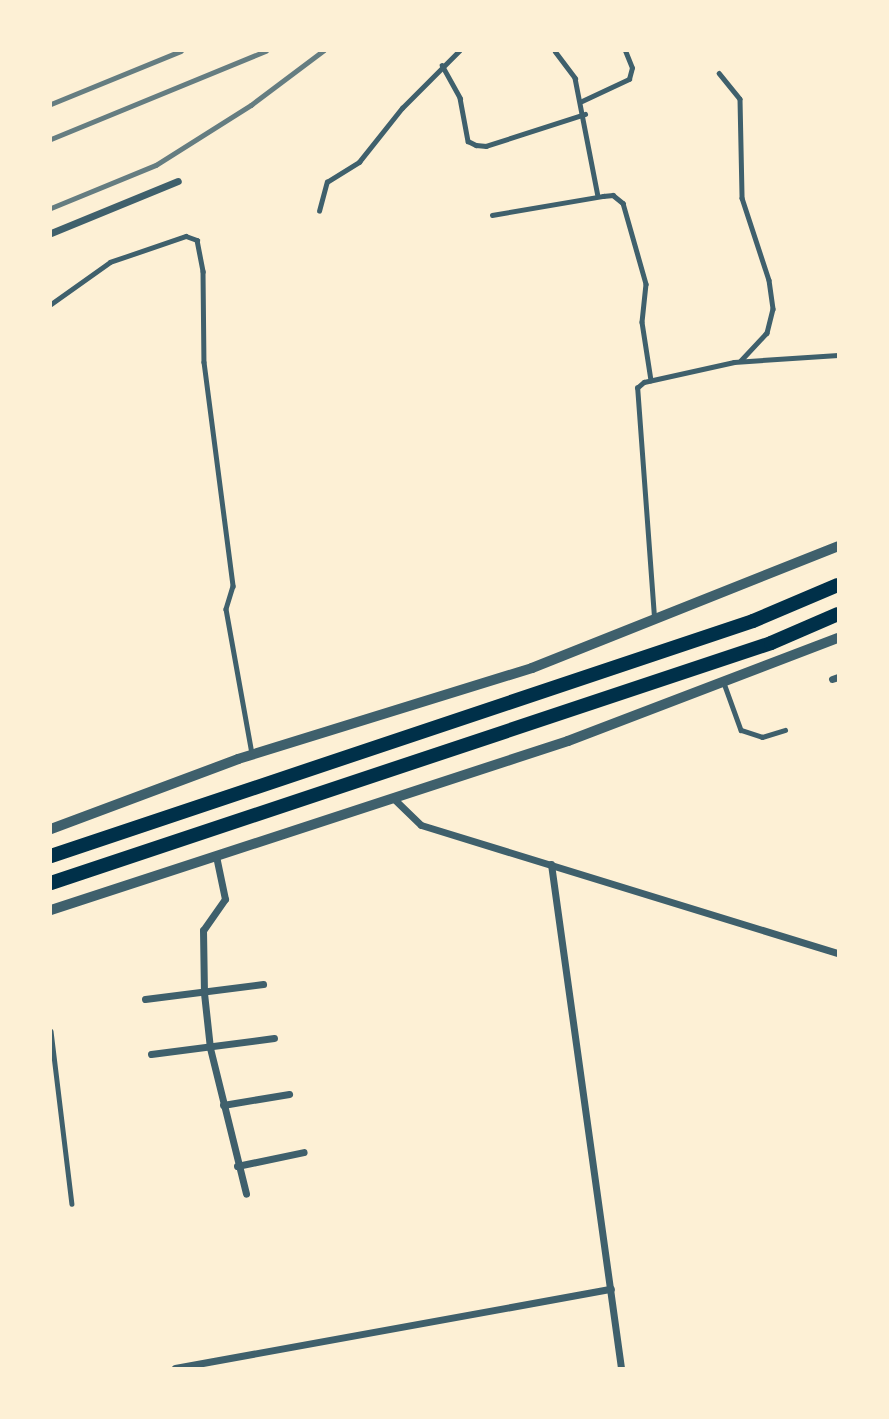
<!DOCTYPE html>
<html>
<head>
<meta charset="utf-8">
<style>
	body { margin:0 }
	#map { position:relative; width:889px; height:1419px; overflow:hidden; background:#fdf0d5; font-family:"Fira Sans Condensed",sans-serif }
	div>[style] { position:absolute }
	.service>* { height:4.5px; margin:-2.25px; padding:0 2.25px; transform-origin:2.25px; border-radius:2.25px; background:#3f606c }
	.minor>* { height:7px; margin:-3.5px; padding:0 3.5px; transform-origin:3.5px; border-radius:3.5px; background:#3f606c }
	.tertiary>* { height:10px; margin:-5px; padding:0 5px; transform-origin:5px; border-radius:5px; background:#3f606c }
	.trunk>* { height:14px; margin:-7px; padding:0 7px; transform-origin:7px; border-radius:7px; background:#003049 }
	.rail>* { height:4.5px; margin:-2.25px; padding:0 2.25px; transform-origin:2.25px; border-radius:2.25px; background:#657d81 }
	span { translate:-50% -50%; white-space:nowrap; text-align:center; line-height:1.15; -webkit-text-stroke:6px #fdf0d5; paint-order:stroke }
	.frame { position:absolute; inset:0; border:52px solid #fdf0d5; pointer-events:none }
</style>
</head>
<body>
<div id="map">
	<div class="service">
		<i style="left:555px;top:51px;width:34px;rotate:53deg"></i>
		<i style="left:575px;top:78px;width:120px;rotate:79deg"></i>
		<i style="left:442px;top:65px;width:38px;rotate:61deg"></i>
		<i style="left:460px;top:98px;width:44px;rotate:79.5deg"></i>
		<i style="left:468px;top:141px;width:9px;rotate:27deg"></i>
		<i style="left:476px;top:145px;width:10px;rotate:6deg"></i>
		<i style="left:486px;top:146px;width:104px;rotate:-17.9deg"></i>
		<i style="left:719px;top:73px;width:33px;rotate:51deg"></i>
		<i style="left:740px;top:99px;width:99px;rotate:88.8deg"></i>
		<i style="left:742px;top:198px;width:86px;rotate:71.8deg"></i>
		<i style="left:769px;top:280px;width:29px;rotate:82deg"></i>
		<i style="left:773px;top:309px;width:25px;rotate:104deg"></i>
		<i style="left:767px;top:333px;width:38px;rotate:133deg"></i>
		<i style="left:582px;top:101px;width:52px;rotate:-25.1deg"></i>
		<i style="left:629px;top:79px;width:11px;rotate:-75deg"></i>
		<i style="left:632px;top:68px;width:18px;rotate:-112deg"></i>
		<i style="left:319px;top:211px;width:30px;rotate:-75deg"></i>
		<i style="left:327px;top:182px;width:38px;rotate:-32deg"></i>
		<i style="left:359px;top:162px;width:69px;rotate:-51.5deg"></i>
		<i style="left:402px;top:108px;width:81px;rotate:-45deg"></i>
		<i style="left:492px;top:215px;width:113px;rotate:-9.7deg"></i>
		<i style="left:603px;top:196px;width:10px;rotate:-6deg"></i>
		<i style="left:613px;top:195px;width:13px;rotate:39deg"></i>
		<i style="left:623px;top:203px;width:84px;rotate:74.1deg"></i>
		<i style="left:646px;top:284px;width:38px;rotate:96deg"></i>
		<i style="left:642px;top:322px;width:59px;rotate:81.2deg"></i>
		<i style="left:51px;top:304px;width:72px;rotate:-35.4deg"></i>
		<i style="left:110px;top:262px;width:80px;rotate:-18.9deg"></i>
		<i style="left:186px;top:236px;width:12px;rotate:20deg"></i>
		<i style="left:197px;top:240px;width:32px;rotate:79deg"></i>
		<i style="left:203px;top:271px;width:91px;rotate:89.4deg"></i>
		<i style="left:204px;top:362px;width:226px;rotate:82.6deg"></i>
		<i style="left:233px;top:586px;width:24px;rotate:107deg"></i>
		<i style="left:226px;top:609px;width:147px;rotate:79.8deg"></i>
		<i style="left:654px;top:617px;width:230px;rotate:-94.2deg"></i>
		<i style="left:637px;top:388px;width:9px;rotate:-41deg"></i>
		<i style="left:644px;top:382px;width:92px;rotate:-12.5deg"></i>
		<i style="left:734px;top:362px;width:104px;rotate:-3.9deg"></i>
		<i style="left:724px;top:683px;width:50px;rotate:70.1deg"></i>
		<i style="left:741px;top:730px;width:22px;rotate:18deg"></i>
		<i style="left:762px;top:737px;width:24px;rotate:-17deg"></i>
		<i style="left:51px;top:1031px;width:174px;rotate:83.1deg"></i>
	</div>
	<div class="minor">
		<i style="left:51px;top:233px;width:137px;rotate:-22.3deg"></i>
		<i style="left:832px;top:679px;width:6px;rotate:-18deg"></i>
		<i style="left:394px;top:799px;width:37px;rotate:44deg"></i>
		<i style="left:421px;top:825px;width:436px;rotate:17.1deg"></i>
		<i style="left:216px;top:856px;width:44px;rotate:78.2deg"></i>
		<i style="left:225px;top:899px;width:38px;rotate:125deg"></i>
		<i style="left:203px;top:930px;width:63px;rotate:89.1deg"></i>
		<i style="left:204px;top:993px;width:55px;rotate:83.8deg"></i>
		<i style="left:210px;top:1048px;width:150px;rotate:76.1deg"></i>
		<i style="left:551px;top:864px;width:509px;rotate:82.09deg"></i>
		<i style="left:145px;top:999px;width:119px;rotate:-7.2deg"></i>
		<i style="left:151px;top:1054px;width:124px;rotate:-7.4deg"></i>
		<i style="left:223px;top:1105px;width:67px;rotate:-9.5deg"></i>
		<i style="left:237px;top:1166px;width:68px;rotate:-11.8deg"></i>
		<i style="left:175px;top:1368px;width:443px;rotate:-10.3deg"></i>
	</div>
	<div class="tertiary">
		<i style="left:51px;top:829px;width:200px;rotate:-20.5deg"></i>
		<i style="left:238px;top:759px;width:308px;rotate:-17.2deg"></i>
		<i style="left:532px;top:668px;width:329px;rotate:-21.7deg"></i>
		<i style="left:51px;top:910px;width:544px;rotate:-18.1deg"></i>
		<i style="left:568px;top:741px;width:289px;rotate:-20.9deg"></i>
	</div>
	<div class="trunk">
		<i style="left:51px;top:856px;width:740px;rotate:-18.51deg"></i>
		<i style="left:753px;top:621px;width:92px;rotate:-23deg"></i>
		<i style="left:51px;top:883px;width:759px;rotate:-18.43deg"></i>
		<i style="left:771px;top:643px;width:73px;rotate:-23.4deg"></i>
	</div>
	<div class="rail">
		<i style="left:51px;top:104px;width:140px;rotate:-22.2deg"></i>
		<i style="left:51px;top:139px;width:232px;rotate:-22.3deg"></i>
		<i style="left:51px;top:208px;width:113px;rotate:-22.3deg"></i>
		<i style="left:156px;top:165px;width:112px;rotate:-32.3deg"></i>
		<i style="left:251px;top:105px;width:90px;rotate:-36.9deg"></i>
	</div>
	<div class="frame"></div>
</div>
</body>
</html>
